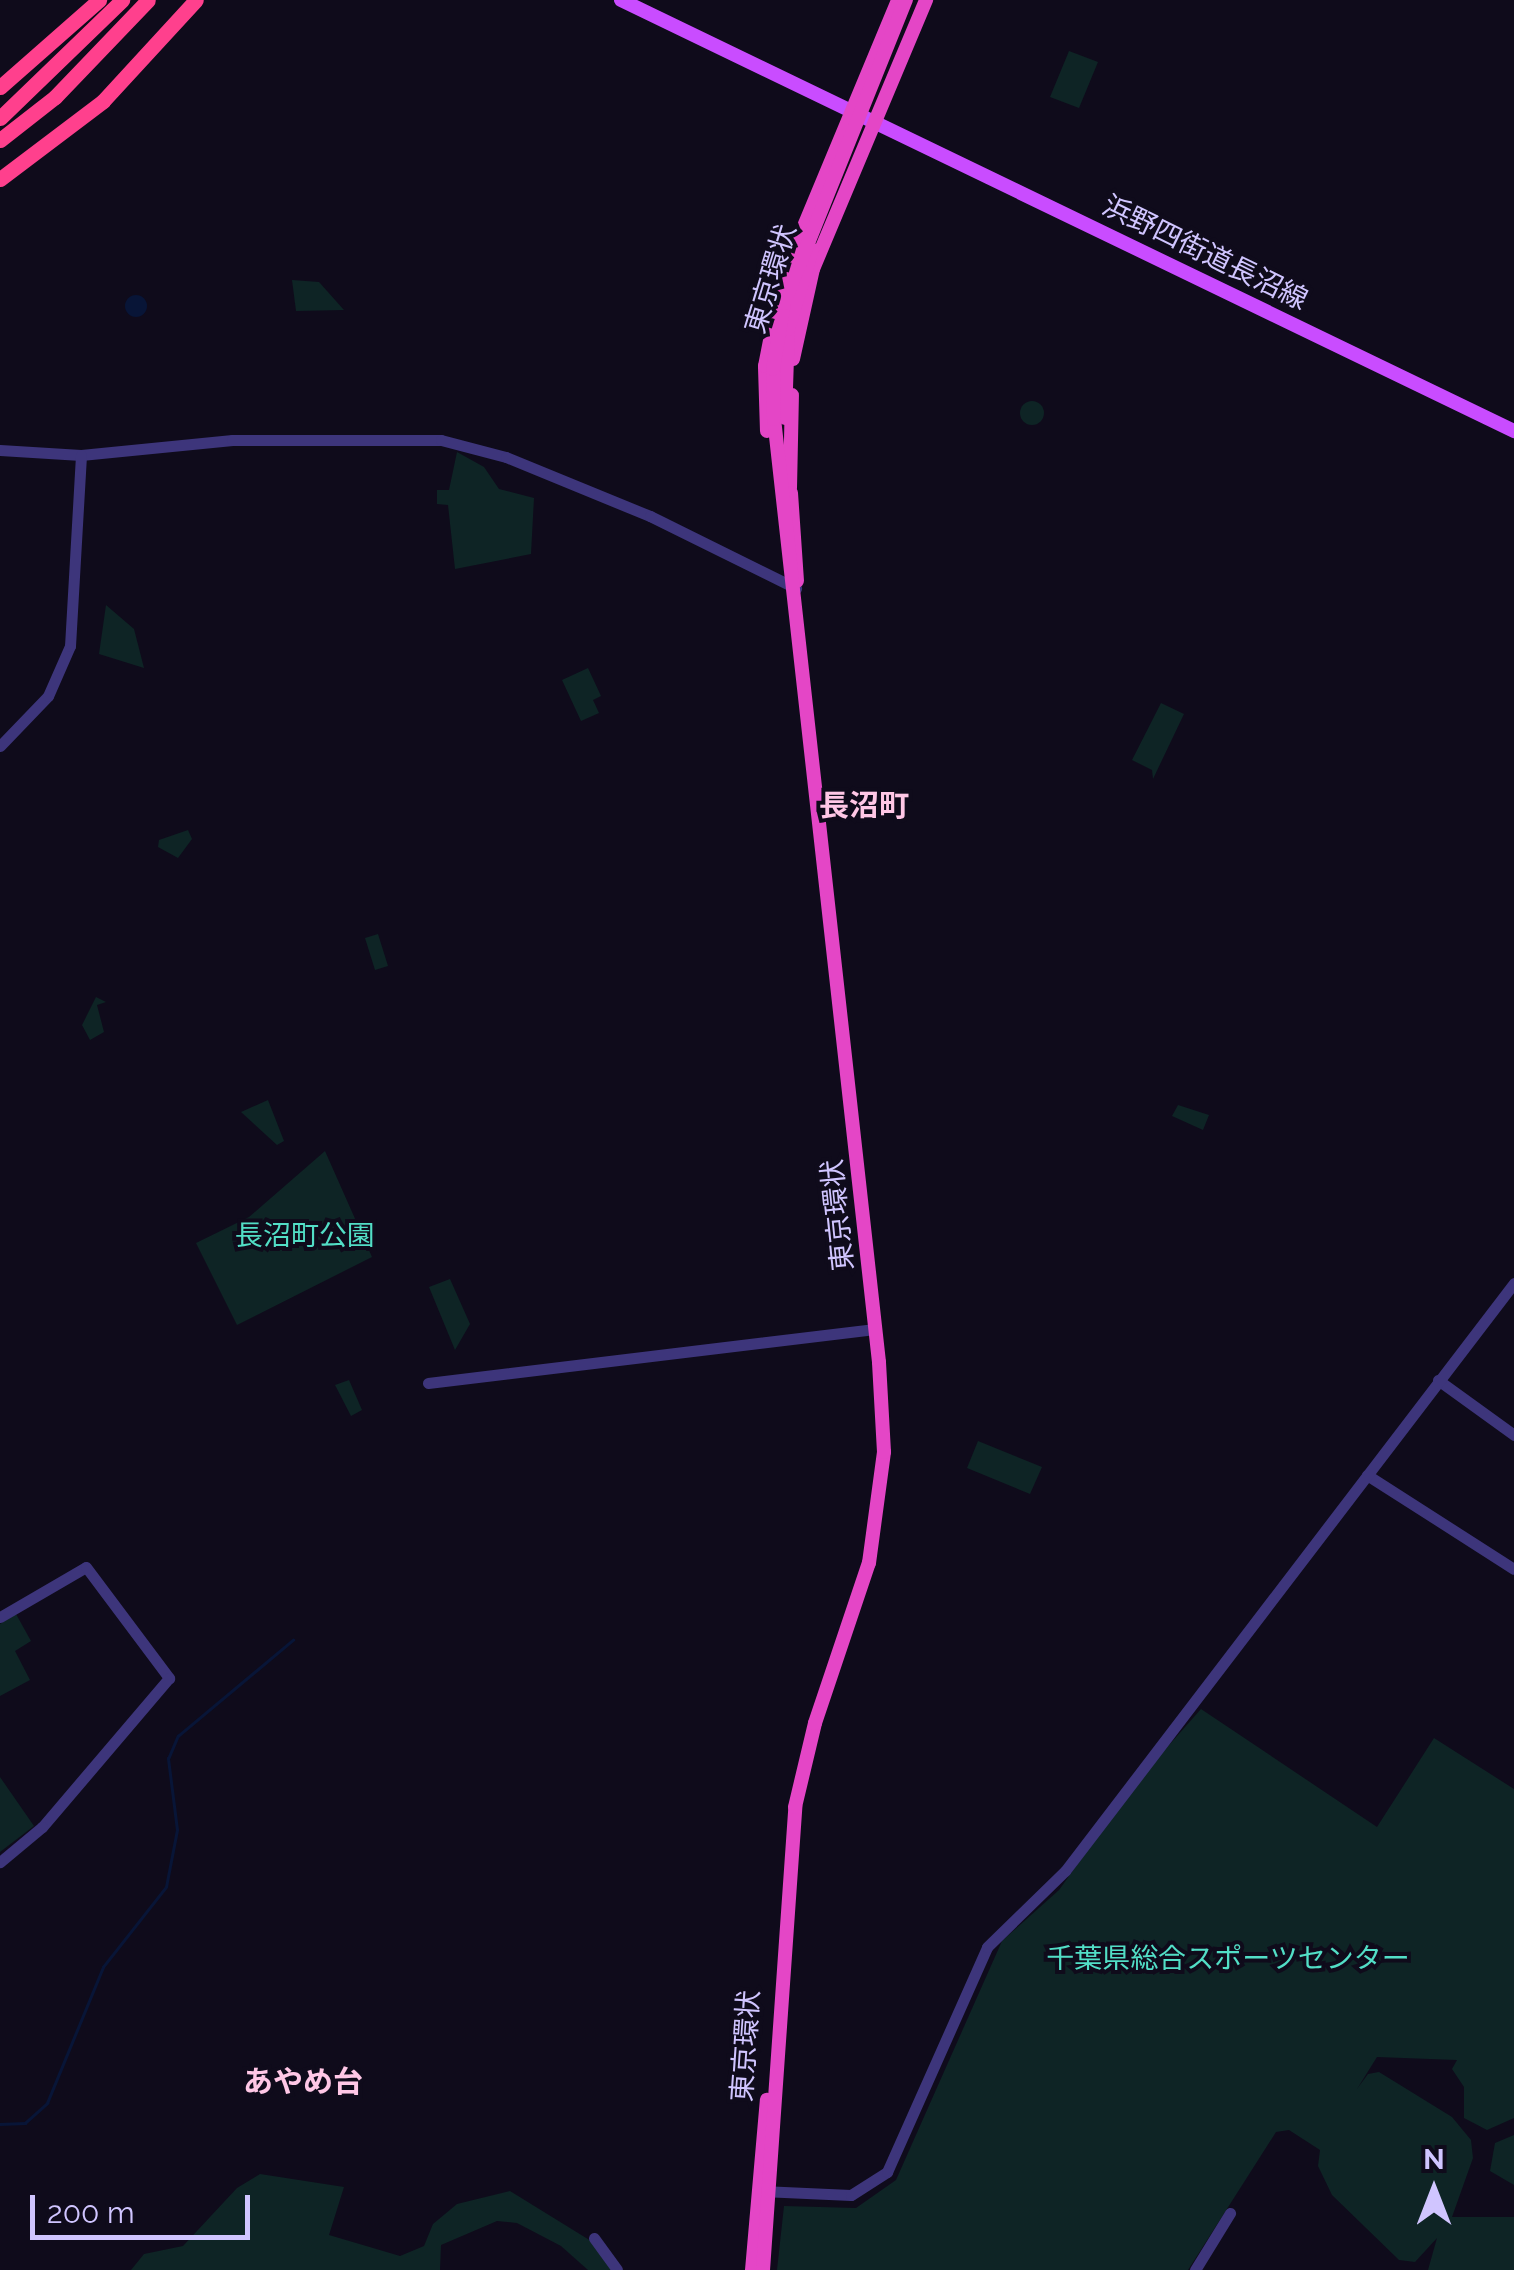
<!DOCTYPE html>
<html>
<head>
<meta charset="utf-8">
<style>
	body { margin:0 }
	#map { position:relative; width:1514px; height:2270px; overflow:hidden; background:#0f0b1b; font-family:Raleway,"Noto Sans JP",sans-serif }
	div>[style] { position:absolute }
	.green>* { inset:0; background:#0e2425 }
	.round { border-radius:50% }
	.water>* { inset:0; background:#081537 }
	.stream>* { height:2.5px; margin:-1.25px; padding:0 1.25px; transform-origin:1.25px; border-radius:1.25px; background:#081537 }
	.tertiary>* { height:11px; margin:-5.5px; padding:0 5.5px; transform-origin:5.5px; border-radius:5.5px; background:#3d357b }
	.primary>* { height:14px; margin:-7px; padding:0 7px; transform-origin:7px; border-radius:7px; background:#c94cff }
	.trunk>* { height:14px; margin:-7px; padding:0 7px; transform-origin:7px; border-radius:7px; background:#e446c6 }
	.motorway>* { height:15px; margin:-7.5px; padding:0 7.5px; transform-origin:7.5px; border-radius:7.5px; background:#ff408d }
	.trunk-bridge>* { height:14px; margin:-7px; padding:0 7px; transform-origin:7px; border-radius:7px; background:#e446c6 }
	span { translate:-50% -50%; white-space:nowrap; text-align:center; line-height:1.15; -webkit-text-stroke:8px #0f0b1b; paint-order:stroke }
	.street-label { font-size:28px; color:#d0c5ff }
	.park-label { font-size:28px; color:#52dec6 }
	.neighbourhood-label { font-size:30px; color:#ffc7e6; font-weight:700 }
	.north { position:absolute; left:1384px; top:2140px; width:100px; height:100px; -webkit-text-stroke:8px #0f0b1b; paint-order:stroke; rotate:0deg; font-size:28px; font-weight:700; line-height:40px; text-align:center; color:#d0c5ff }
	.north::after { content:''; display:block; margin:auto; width:35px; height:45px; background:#d0c5ff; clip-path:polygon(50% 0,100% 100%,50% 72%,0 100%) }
	.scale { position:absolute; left:30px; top:2195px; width:220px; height:45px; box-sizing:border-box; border:5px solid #d0c5ff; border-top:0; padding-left:12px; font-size:30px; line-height:35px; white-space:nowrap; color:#d0c5ff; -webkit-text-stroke:8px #0f0b1b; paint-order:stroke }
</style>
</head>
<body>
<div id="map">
	<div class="green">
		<i style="clip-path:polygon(1069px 51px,1098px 62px,1079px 108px,1050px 97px)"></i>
		<i style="clip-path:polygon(292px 280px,319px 282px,344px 310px,296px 311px)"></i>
		<i class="round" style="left:1020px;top:401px;width:24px;height:24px"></i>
		<i style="clip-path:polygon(457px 452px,484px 467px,499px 489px,534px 498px,531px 554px,455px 569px,448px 505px,437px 504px,437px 490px,449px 490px)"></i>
		<i style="clip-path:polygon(106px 605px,134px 629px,144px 668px,99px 654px)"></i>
		<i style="clip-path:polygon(588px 668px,601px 696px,593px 700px,599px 713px,581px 721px,562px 680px)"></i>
		<i style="clip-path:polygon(1161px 703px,1184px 714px,1153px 779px,1152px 770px,1132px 760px)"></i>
		<i style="clip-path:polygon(188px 830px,192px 839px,178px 858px,158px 847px,159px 840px)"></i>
		<i style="clip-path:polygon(378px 934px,388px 966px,375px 970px,365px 938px)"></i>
		<i style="clip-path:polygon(96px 997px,106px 1002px,97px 1005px,104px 1032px,90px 1040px,82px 1025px)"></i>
		<i style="clip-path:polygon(268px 1100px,284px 1141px,277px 1145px,241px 1112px)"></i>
		<i style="clip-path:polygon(1178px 1105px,1209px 1115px,1203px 1130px,1172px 1116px)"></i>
		<i style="clip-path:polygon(325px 1151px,372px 1257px,237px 1325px,196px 1243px,249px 1217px)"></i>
		<i style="clip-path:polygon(450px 1279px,470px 1324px,455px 1350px,429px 1287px)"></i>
		<i style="clip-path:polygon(349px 1380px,362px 1410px,351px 1416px,335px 1385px)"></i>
		<i style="clip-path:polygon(978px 1441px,1042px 1467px,1030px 1494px,967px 1468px)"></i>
		<i style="clip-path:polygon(16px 1614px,31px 1641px,15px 1651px,30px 1680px,0 1696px,0 1624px)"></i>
		<i style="clip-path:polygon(1201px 1709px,1377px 1827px,1434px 1738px,1514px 1789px,1514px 2118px,1487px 2130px,1464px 2118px,1464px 2087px,1452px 2069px,1457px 2060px,1377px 2057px,1357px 2089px,1368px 2074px,1379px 2072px,1452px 2117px,1471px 2140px,1473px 2158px,1452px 2217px,1514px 2217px,1514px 2270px,1428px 2270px,1437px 2238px,1415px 2262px,1399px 2260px,1332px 2195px,1318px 2166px,1320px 2150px,1289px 2130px,1276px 2132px,1188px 2270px,777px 2270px,784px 2206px,856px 2208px,896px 2180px,1002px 1941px,1059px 1890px,1139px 1779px)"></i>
		<i style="clip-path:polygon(0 1777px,34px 1826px,0 1852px)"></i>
		<i style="clip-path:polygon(1514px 2135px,1514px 2185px,1490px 2171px,1495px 2143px)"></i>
		<i style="clip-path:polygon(260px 2174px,344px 2187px,329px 2235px,400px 2256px,424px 2246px,433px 2224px,457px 2204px,510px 2191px,591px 2241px,612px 2270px,588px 2270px,561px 2246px,517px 2223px,497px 2221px,441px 2245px,440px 2270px,131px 2270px,144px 2254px,183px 2246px,237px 2188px)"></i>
	</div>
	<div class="water">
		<i class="round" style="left:125px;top:295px;width:22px;height:22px"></i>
	</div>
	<div class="stream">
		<i style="left:0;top:2124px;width:25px;rotate:-2deg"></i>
		<i style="left:25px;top:2123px;width:30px;rotate:-42deg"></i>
		<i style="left:47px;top:2103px;width:147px;rotate:-67.6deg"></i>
		<i style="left:103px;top:1967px;width:102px;rotate:-51.8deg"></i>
		<i style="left:166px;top:1887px;width:58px;rotate:-79.1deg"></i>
		<i style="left:177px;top:1830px;width:72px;rotate:-97.2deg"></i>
		<i style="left:168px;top:1759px;width:25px;rotate:-67deg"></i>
		<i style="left:178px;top:1736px;width:150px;rotate:-39.9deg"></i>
	</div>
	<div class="tertiary">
		<i style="left:0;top:450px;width:81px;rotate:3.5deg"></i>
		<i style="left:81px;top:455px;width:152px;rotate:-5.7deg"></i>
		<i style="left:232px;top:440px;width:209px"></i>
		<i style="left:441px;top:440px;width:67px;rotate:14.7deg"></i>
		<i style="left:506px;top:457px;width:156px;rotate:22.3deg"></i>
		<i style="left:650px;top:516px;width:163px;rotate:26.3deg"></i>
		<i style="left:0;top:746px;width:69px;rotate:-46.2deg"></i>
		<i style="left:48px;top:696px;width:55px;rotate:-66.3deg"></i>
		<i style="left:70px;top:646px;width:191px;rotate:-86.7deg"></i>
		<i style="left:1438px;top:1380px;width:94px;rotate:35.9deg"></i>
		<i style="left:428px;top:1383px;width:450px;rotate:-6.9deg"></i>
		<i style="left:1367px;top:1475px;width:174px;rotate:32.6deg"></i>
		<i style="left:0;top:1617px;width:99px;rotate:-30.2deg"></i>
		<i style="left:86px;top:1567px;width:139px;rotate:53.2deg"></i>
		<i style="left:169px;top:1678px;width:196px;rotate:130.4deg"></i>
		<i style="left:42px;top:1827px;width:55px;rotate:140.2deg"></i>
		<i style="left:760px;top:2191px;width:91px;rotate:2.5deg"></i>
		<i style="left:851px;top:2195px;width:43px;rotate:-32.6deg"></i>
		<i style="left:887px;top:2172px;width:246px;rotate:-66deg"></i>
		<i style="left:987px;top:1947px;width:109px;rotate:-44.3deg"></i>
		<i style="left:1065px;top:1871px;width:740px;rotate:-52.63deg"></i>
		<i style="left:594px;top:2238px;width:39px;rotate:54deg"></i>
		<i style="left:1195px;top:2270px;width:67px;rotate:-58.4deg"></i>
	</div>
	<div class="primary">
		<i style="left:621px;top:0;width:992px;rotate:25.76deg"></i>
	</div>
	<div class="trunk">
		<i style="left:793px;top:359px;width:92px;rotate:-77.5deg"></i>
		<i style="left:813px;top:269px;width:292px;rotate:-67.2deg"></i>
		<i style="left:767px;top:431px;width:65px;rotate:-91.8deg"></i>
		<i style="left:765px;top:366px;width:89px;rotate:-78.9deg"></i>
		<i style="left:782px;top:279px;width:302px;rotate:-67.4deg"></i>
		<i style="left:790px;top:488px;width:93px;rotate:-88.8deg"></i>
		<i style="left:791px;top:493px;width:88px;rotate:86.1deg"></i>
		<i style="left:752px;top:2270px;width:171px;rotate:-85deg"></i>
		<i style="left:763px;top:2270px;width:464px;rotate:-86deg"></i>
		<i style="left:795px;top:1807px;width:86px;rotate:-76.6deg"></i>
		<i style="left:815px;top:1723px;width:169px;rotate:-71.4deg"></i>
		<i style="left:869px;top:1563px;width:112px;rotate:-82.3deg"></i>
		<i style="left:884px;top:1452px;width:90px;rotate:-93.2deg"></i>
		<i style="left:879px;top:1362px;width:949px;rotate:-96.35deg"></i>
	</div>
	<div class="motorway">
		<i style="left:0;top:87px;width:132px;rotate:-41.3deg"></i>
		<i style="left:0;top:118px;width:170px;rotate:-44deg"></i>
		<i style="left:0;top:140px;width:70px;rotate:-38deg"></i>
		<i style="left:55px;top:97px;width:134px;rotate:-46.2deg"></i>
		<i style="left:0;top:179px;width:129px;rotate:-37.1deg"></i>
		<i style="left:103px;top:101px;width:137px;rotate:-47.4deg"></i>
	</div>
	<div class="trunk-bridge">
		<i style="left:785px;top:418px;width:89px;rotate:-88.1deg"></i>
		<i style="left:788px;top:329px;width:83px;rotate:-73.1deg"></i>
		<i style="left:774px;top:419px;width:50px;rotate:-91.1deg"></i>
		<i style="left:773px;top:369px;width:67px;rotate:-80.5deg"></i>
		<i style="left:784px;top:303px;width:327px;rotate:-68.1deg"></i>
	</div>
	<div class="street-label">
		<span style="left:1205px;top:253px;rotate:26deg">浜野四街道長沼線</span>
		<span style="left:771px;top:279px;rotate:-73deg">東京環状</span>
		<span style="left:838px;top:1215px;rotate:-96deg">東京環状</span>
		<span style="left:746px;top:2046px;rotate:-86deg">東京環状</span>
	</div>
	<div class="park-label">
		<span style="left:305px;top:1236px">長沼町公園</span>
		<span style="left:1228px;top:1959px">千葉県総合スポーツセンター</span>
	</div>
	<div class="neighbourhood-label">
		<span style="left:864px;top:806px">長沼町</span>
		<span style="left:303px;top:2082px">あやめ台</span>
	</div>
	<div class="north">N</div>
	<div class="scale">200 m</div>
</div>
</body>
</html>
